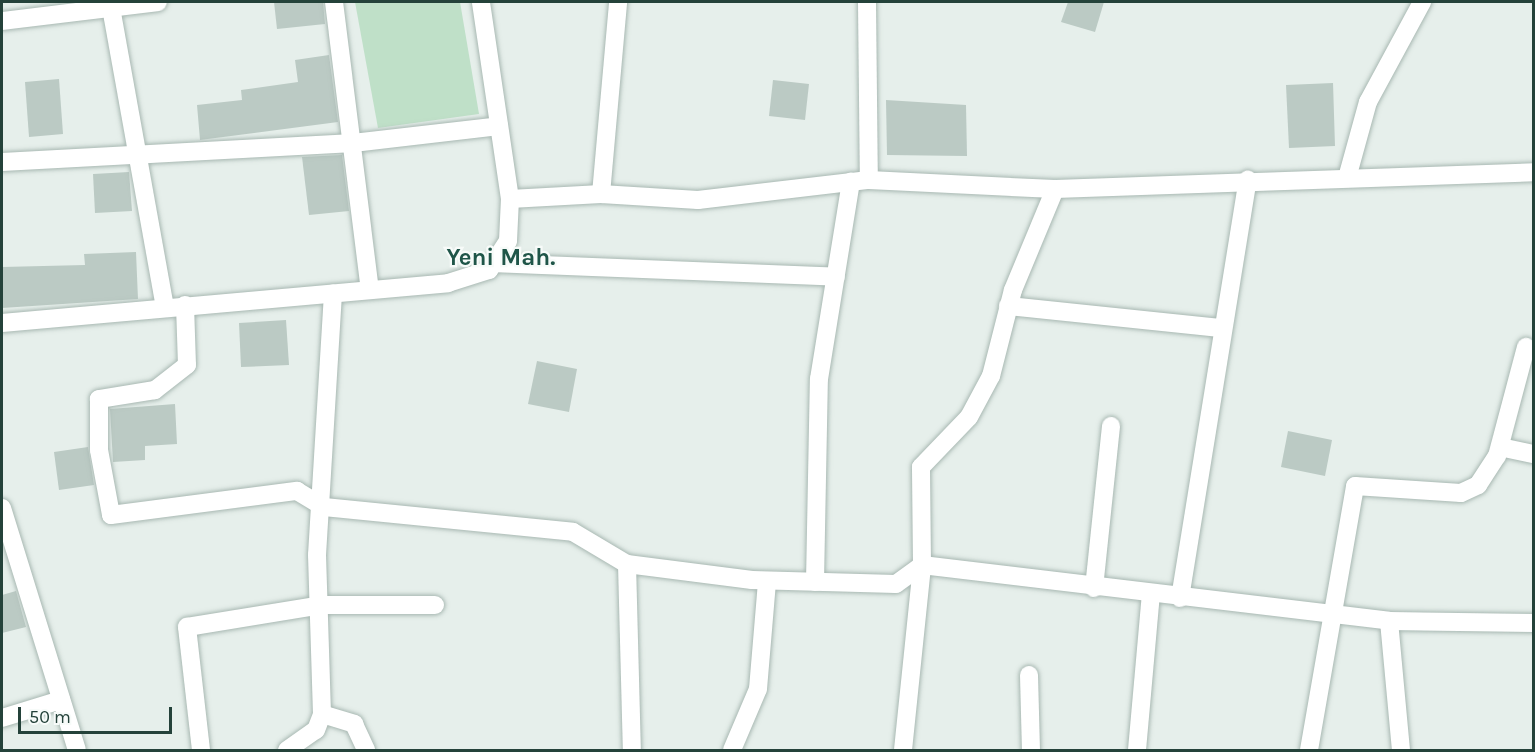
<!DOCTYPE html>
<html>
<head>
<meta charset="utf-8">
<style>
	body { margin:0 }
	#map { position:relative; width:1535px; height:752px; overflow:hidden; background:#e6efeb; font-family:Karla,sans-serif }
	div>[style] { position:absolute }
	.green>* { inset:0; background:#bfe0c8 }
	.building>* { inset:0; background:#bbcac4 }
	.roads { filter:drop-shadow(0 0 2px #a8b8b2) drop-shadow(0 0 2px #a8b8b2) }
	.minor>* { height:18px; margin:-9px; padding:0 9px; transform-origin:9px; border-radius:9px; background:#fff }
	.tertiary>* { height:18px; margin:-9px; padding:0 9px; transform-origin:9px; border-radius:9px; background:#fff }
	span { translate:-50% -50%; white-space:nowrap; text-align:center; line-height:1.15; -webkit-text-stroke:4.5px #f7fbf9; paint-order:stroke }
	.district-label { font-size:24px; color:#1f5548; font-weight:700 }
	.frame { position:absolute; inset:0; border:3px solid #24423a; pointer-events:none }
	.scale { position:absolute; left:18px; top:707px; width:154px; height:27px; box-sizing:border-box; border:3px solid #24423a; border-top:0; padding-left:8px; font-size:18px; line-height:21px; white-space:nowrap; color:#24423a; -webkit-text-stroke:4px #f7fbf9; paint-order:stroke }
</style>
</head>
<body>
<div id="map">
	<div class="green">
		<i style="clip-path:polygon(355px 2px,460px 2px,479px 114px,378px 128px)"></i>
	</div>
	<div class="building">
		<i style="clip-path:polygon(274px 2px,323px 2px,325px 24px,277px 29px)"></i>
		<i style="clip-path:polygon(1068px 2px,1104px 2px,1095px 32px,1061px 22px)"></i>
		<i style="clip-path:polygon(329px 55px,338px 122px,200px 140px,197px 105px,242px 100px,241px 90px,298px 82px,295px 60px)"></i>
		<i style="clip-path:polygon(59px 79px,63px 134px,29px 137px,25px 82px)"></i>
		<i style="clip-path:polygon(773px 80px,809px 84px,805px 120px,769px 116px)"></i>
		<i style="clip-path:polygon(1333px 83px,1335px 146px,1289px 148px,1286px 85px)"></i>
		<i style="clip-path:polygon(886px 100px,966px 105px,967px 156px,887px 155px)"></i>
		<i style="clip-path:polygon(342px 155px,349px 211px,309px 215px,302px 157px)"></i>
		<i style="clip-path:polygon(129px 172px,132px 211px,95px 213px,93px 174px)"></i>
		<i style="clip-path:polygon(136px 252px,138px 299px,2px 308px,2px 267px,85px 265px,84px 254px)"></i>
		<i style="clip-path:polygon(286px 320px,289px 365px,241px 367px,239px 323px)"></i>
		<i style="clip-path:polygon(537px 361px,577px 369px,569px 412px,528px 404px)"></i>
		<i style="clip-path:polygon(175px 404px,177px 444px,145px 446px,145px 460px,113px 462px,110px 409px)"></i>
		<i style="clip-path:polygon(1288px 431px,1332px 440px,1325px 476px,1281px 467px)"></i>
		<i style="clip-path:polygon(88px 447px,94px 485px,59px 490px,54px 452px)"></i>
		<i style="clip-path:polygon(16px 591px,26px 627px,2px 633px,2px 595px)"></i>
	</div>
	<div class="roads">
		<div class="minor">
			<i style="left:110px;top:2px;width:310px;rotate:79.8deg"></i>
			<i style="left:334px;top:2px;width:290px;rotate:82.9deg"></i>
			<i style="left:867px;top:2px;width:178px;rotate:89.4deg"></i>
			<i style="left:2px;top:21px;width:157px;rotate:-6.9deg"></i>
			<i style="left:2px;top:162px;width:352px;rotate:-3.1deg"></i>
			<i style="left:353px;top:143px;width:147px;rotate:-6.6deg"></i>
			<i style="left:1347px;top:178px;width:79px;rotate:-74.6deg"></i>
			<i style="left:1368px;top:102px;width:114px;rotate:-61.6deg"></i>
			<i style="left:601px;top:194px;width:193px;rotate:-84.9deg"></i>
			<i style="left:494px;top:263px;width:342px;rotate:2.3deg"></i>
			<i style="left:185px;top:305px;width:60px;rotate:88.1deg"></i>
			<i style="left:187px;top:365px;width:41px;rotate:142deg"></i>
			<i style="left:155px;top:390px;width:57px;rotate:170.9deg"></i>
			<i style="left:99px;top:399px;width:51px;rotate:90deg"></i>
			<i style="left:99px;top:450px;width:66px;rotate:79.5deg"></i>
			<i style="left:111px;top:515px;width:188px;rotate:-7.4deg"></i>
			<i style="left:297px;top:491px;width:31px;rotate:31deg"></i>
			<i style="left:324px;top:507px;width:250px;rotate:5.7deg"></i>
			<i style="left:573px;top:532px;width:63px;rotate:30.7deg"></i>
			<i style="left:627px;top:564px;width:126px;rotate:7.3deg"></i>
			<i style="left:752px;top:580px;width:144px;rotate:1.6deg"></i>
			<i style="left:896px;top:584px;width:32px;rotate:-36deg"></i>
			<i style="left:922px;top:565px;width:470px;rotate:6.8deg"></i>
			<i style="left:1389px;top:621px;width:145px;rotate:0.8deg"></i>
			<i style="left:1008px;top:306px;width:214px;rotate:5.9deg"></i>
			<i style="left:1500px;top:447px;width:35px;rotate:12deg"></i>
			<i style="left:2px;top:508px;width:253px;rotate:72.8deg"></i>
			<i style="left:627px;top:564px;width:186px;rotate:88.5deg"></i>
			<i style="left:815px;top:582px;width:203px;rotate:-88.9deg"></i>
			<i style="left:819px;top:379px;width:200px;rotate:-80.8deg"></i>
			<i style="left:1094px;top:588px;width:163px;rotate:-84deg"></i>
			<i style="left:1180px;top:598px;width:424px;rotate:-80.8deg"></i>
			<i style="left:1389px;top:621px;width:130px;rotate:84.7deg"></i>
			<i style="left:1029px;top:675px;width:75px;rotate:88.5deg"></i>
			<i style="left:322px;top:714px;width:34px;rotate:17deg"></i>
			<i style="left:354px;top:724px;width:29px;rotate:65deg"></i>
			<i style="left:2px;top:718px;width:62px;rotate:-17deg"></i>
			<i style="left:201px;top:750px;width:124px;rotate:-96.5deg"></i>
			<i style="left:187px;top:627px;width:136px;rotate:-9.3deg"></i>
			<i style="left:321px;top:605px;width:114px"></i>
			<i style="left:287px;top:750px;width:35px;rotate:-35deg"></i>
			<i style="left:316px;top:730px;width:17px;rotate:-69deg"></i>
			<i style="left:322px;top:714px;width:159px;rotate:-91.8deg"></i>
			<i style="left:317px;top:555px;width:262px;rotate:-86.5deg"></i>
			<i style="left:732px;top:750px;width:66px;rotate:-66.9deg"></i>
			<i style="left:758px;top:689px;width:108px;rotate:-85.2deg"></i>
			<i style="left:903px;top:750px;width:186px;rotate:-84.1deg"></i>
			<i style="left:922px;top:565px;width:98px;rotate:-90.6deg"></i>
			<i style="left:921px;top:467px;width:69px;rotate:-46.2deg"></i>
			<i style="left:969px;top:417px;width:47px;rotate:-61.8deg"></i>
			<i style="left:991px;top:376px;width:89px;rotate:-75.7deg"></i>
			<i style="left:1013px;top:290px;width:109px;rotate:-67.4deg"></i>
			<i style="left:1137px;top:750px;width:157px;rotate:-84.9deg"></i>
			<i style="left:1309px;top:750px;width:268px;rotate:-80.1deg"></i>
			<i style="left:1355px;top:486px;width:106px;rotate:3.8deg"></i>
			<i style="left:1461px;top:493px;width:19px;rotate:-25deg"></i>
			<i style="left:1478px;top:485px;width:35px;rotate:-57deg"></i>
			<i style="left:1497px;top:456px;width:113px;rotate:-75.1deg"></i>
		</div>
		<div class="tertiary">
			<i style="left:510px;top:199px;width:91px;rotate:-3.1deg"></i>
			<i style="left:601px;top:194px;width:97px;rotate:3.5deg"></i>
			<i style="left:698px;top:200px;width:172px;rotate:-6.7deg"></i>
			<i style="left:869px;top:180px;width:186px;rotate:2.8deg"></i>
			<i style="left:1055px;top:189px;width:479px;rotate:-2deg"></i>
			<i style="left:2px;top:323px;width:448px;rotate:-5.1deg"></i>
			<i style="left:448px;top:283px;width:43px;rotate:-17.6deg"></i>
			<i style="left:489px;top:270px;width:35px;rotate:-57deg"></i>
			<i style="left:508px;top:241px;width:42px;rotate:-87.3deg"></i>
			<i style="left:510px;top:199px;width:199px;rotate:-98.4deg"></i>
		</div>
	</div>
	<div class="district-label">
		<span style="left:501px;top:258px">Yeni Mah.</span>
	</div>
	<div class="frame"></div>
	<div class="scale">50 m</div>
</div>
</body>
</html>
